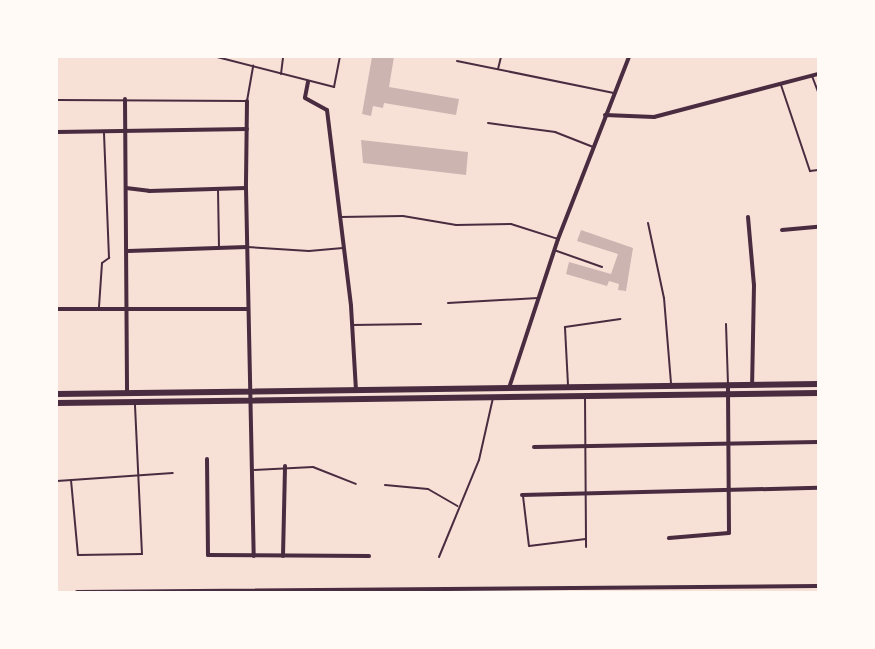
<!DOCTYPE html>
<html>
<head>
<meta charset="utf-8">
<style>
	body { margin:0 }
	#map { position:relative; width:875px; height:649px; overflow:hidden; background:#f7e1d7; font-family:"PT Sans",sans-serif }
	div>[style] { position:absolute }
	.building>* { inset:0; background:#ccb4b1 }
	.service>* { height:2px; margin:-1px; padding:0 1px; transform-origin:1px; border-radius:1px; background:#4a2c40 }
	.minor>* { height:4px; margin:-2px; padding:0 2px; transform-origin:2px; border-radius:2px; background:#4a2c40 }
	.primary>* { height:6px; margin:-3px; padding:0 3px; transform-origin:3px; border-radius:3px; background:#4a2c40 }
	span { translate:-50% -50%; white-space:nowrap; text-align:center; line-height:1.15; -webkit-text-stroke:6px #fffaf5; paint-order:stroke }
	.frame { position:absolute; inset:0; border:58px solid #fffaf5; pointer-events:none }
</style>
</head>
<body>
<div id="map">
	<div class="building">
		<i style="clip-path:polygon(372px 57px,394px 57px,389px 87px,459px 99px,456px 115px,384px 103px,383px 108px,373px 106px,371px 116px,362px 114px)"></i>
		<i style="clip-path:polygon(361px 140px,468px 152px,466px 175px,363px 163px)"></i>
		<i style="clip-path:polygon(581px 230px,633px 248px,626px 291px,618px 290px,619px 284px,609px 281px,607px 286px,566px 274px,569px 262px,611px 274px,618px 254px,577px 241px)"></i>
	</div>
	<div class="service">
		<i style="left:217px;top:57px;width:121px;rotate:14.4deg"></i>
		<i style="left:334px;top:87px;width:31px;rotate:-79deg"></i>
		<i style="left:457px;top:61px;width:160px;rotate:11.5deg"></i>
		<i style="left:498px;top:69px;width:12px;rotate:-76deg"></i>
		<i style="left:281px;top:74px;width:17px;rotate:-83deg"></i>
		<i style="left:812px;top:76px;width:17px;rotate:69deg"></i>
		<i style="left:781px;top:85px;width:91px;rotate:71.4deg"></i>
		<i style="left:810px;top:171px;width:8px;rotate:-7deg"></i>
		<i style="left:57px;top:100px;width:190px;rotate:0.3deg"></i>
		<i style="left:247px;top:101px;width:36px;rotate:-80deg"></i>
		<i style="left:488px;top:123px;width:68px;rotate:7.7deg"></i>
		<i style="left:555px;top:132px;width:41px;rotate:21.5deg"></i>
		<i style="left:218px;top:190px;width:58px;rotate:89deg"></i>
		<i style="left:340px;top:217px;width:63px;rotate:-0.9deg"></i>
		<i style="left:403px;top:216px;width:54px;rotate:9.6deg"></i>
		<i style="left:456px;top:225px;width:55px;rotate:-1deg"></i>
		<i style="left:511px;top:224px;width:49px;rotate:17.7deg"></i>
		<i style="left:648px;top:223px;width:77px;rotate:78deg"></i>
		<i style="left:664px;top:298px;width:86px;rotate:85.3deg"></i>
		<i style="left:247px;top:247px;width:62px;rotate:3.7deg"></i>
		<i style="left:309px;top:251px;width:34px;rotate:-5deg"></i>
		<i style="left:554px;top:250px;width:51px;rotate:19.5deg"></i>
		<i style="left:448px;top:303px;width:90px;rotate:-3.2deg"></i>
		<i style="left:99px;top:307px;width:44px;rotate:-86.1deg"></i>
		<i style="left:102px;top:263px;width:9px;rotate:-36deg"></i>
		<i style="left:109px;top:258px;width:127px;rotate:-92.3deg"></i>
		<i style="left:726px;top:324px;width:59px;rotate:88.1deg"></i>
		<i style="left:352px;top:325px;width:69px;rotate:-0.8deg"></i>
		<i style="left:568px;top:385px;width:58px;rotate:-93deg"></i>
		<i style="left:565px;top:327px;width:56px;rotate:-8.3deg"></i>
		<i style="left:585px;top:397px;width:150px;rotate:89.6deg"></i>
		<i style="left:252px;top:470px;width:61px;rotate:-2.8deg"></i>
		<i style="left:313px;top:467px;width:46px;rotate:21.6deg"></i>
		<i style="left:71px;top:480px;width:75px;rotate:84.7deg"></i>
		<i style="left:78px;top:555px;width:64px;rotate:-0.9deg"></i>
		<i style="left:142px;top:554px;width:151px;rotate:-92.7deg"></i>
		<i style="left:57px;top:481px;width:116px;rotate:-3.9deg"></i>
		<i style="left:385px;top:485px;width:43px;rotate:5.3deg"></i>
		<i style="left:428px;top:489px;width:34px;rotate:30deg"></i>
		<i style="left:523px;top:496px;width:50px;rotate:83.2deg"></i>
		<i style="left:529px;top:546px;width:57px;rotate:-7deg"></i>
		<i style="left:439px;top:557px;width:105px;rotate:-67.6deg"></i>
		<i style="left:479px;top:460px;width:64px;rotate:-77.3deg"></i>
	</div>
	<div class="minor">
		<i style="left:308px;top:82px;width:16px;rotate:101deg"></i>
		<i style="left:305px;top:98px;width:25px;rotate:29deg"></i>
		<i style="left:327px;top:110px;width:197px;rotate:83deg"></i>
		<i style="left:351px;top:306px;width:84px;rotate:86.6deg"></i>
		<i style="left:125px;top:99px;width:295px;rotate:89.6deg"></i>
		<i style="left:247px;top:101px;width:87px;rotate:90.7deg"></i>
		<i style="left:246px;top:188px;width:368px;rotate:88.8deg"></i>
		<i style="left:605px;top:115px;width:49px;rotate:2.3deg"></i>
		<i style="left:654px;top:117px;width:170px;rotate:-14.7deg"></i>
		<i style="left:57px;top:132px;width:190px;rotate:-0.9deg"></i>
		<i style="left:126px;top:188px;width:23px;rotate:7deg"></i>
		<i style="left:149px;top:191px;width:97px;rotate:-1.8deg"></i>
		<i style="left:748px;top:217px;width:68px;rotate:85deg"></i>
		<i style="left:754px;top:285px;width:100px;rotate:91.1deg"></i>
		<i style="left:782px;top:230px;width:36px;rotate:-5deg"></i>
		<i style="left:128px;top:251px;width:119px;rotate:-1.9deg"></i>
		<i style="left:57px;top:309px;width:191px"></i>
		<i style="left:509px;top:388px;width:157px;rotate:-71.8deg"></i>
		<i style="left:558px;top:239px;width:195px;rotate:-68.7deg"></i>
		<i style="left:534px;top:447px;width:284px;rotate:-1deg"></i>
		<i style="left:207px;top:459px;width:96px;rotate:89.4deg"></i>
		<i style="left:208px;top:555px;width:161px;rotate:0.4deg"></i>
		<i style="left:522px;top:495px;width:296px;rotate:-1.4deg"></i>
		<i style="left:669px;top:538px;width:60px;rotate:-4.8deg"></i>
		<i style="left:729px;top:533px;width:147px;rotate:-90.4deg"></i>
		<i style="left:283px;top:556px;width:90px;rotate:-88.7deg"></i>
		<i style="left:77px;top:592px;width:741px;rotate:-0.46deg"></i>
	</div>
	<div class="primary">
		<i style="left:57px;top:394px;width:761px;rotate:-0.75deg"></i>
		<i style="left:57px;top:403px;width:761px;rotate:-0.75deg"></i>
	</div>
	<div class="frame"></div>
</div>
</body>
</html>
